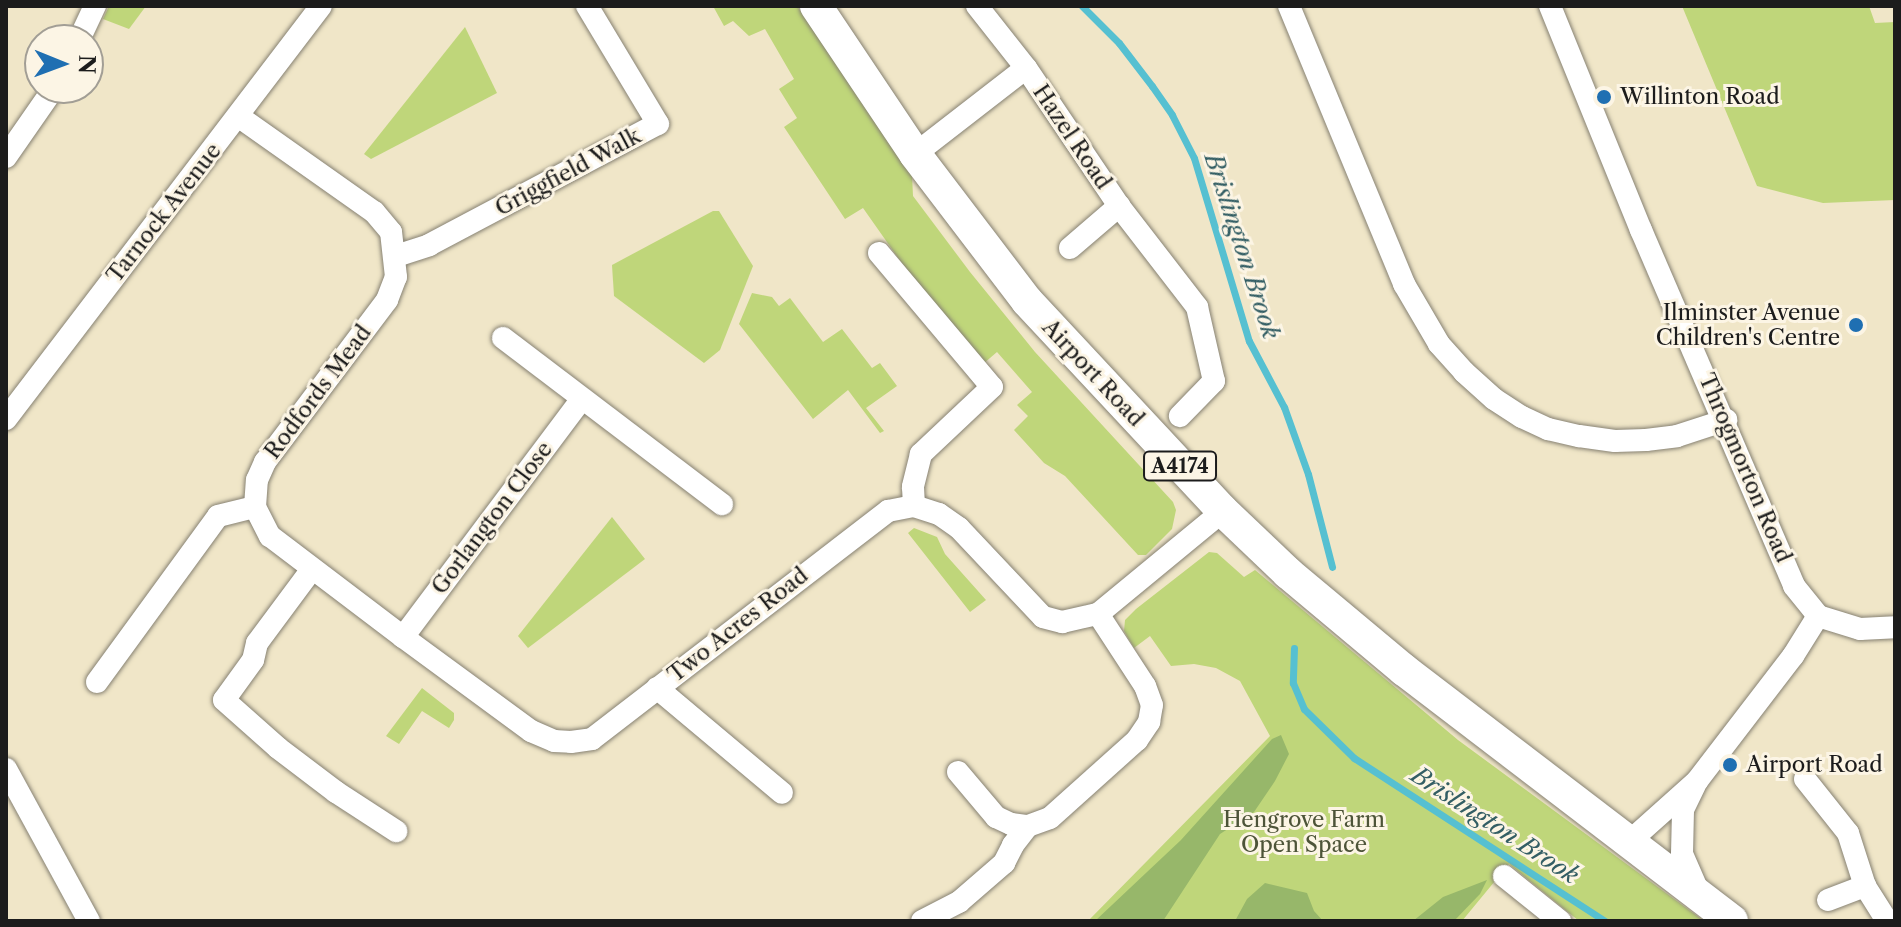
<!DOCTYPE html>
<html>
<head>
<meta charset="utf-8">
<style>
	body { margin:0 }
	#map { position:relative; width:1901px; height:927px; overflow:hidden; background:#f0e6c8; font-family:"Libre Caslon Text",serif }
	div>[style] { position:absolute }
	.green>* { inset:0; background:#bfd67a }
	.forest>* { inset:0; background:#97b76a }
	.stream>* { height:7px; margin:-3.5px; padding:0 3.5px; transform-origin:3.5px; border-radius:3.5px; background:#56c0d1 }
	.roads { filter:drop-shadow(0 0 2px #868172) drop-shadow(0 0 2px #868172) }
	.minor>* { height:22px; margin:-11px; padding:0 11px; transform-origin:11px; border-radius:11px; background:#fff }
	.highway>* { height:32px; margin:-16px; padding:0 16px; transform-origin:16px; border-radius:16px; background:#fff }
	.dots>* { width:22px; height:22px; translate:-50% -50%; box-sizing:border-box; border:4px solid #fcf5e5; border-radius:50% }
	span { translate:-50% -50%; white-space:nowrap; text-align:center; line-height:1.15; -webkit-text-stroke:6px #fcf5e5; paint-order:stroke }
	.shield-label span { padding:2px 6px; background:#fcf5e5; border:2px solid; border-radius:6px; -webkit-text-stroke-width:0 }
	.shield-label { font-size:20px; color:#1c1c1c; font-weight:700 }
	.poi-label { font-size:22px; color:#1c1c1c }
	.left { translate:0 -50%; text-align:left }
	.right { translate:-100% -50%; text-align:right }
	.street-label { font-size:22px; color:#1c1c1c }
	.park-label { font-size:22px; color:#4d5438 }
	.water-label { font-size:24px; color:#335e64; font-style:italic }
	.frame { position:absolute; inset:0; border:8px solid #1c1c1c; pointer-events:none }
	.north { position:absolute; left:24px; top:24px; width:80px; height:80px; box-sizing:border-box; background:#fcf5e5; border:2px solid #a29e95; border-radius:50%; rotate:91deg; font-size:22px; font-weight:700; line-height:32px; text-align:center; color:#1c1c1c }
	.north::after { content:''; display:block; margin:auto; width:28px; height:36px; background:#1f6fb2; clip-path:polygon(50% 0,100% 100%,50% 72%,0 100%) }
</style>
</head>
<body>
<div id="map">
	<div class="green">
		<i style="clip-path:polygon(109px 6px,146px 6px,129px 29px,103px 19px)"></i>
		<i style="clip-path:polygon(713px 6px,797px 6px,912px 175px,913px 196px,970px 272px,1035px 352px,1173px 502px,1176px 510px,1172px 529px,1146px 555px,1138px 555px,1065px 476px,1044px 463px,1014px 430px,1028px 416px,1017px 405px,1032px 392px,997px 352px,983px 364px,901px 262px,863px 208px,845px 219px,784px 127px,797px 118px,779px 89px,794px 79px,765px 29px,749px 36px,733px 21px,724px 26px)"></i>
		<i style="clip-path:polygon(1682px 6px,1869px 6px,1875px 23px,1895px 22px,1895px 200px,1823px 203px,1757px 186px)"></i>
		<i style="clip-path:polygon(465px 27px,497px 93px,371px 159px,364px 154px)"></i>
		<i style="clip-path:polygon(713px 211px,719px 211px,753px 266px,720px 350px,704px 363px,614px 296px,612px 265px)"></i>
		<i style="clip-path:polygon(752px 293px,772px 297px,779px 306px,790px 298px,823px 342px,842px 329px,872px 368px,880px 363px,897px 386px,866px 408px,884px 431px,880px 433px,848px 390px,813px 419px,739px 324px)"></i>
		<i style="clip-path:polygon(612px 517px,645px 559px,528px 648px,518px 636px)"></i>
		<i style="clip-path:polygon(914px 528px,937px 537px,945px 554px,986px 600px,970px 612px,908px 533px)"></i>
		<i style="clip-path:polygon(1209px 552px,1217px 553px,1244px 577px,1255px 570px,1458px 740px,1704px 921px,1579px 921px,1509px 864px,1462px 921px,1088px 921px,1270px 736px,1240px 681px,1216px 668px,1194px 664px,1171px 666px,1150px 636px,1134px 648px,1124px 631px,1125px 620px,1136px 609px)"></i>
		<i style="clip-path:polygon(422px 688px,454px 713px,454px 720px,449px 728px,422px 711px,399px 744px,386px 736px)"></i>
	</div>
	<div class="forest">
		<i style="clip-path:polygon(1281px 735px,1289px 754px,1275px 781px,1254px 812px,1220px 834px,1163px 921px,1095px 921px,1181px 840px,1272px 739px)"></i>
		<i style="clip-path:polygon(1487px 880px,1480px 894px,1454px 921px,1413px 921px,1443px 897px)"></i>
		<i style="clip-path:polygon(1265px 883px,1307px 893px,1314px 911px,1323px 921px,1235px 921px,1247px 899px)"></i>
	</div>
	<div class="stream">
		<i style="left:1082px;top:6px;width:52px;rotate:45deg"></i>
		<i style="left:1119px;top:43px;width:54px;rotate:52.5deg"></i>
		<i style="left:1152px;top:86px;width:35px;rotate:55deg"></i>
		<i style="left:1172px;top:115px;width:48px;rotate:62.9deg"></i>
		<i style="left:1194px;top:158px;width:191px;rotate:73.3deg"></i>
		<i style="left:1249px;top:341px;width:75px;rotate:62.1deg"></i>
		<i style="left:1284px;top:407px;width:71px;rotate:70.3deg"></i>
		<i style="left:1308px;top:474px;width:96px;rotate:75.5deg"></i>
		<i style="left:1294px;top:648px;width:35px;rotate:92deg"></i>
		<i style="left:1293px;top:683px;width:28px;rotate:67deg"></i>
		<i style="left:1304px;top:709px;width:70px;rotate:44.4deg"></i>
		<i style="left:1354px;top:758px;width:299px;rotate:33deg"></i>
	</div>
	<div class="roads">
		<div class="minor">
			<i style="left:1289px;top:6px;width:301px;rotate:67.5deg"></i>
			<i style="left:1404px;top:284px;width:69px;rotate:59.7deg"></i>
			<i style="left:1439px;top:344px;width:38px;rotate:48deg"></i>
			<i style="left:1464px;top:372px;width:40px;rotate:42deg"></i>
			<i style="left:1494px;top:399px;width:33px;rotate:33deg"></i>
			<i style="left:1522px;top:417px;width:29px;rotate:25deg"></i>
			<i style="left:1548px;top:429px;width:32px;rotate:13deg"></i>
			<i style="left:1579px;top:436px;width:36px;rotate:8deg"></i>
			<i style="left:1615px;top:441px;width:31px;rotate:-2deg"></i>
			<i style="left:1646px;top:440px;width:31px;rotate:-7deg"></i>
			<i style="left:1677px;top:436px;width:52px;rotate:-18.1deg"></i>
			<i style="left:1550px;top:6px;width:242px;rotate:67.9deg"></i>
			<i style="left:1641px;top:230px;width:387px;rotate:66.7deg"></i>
			<i style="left:1794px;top:586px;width:38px;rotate:51deg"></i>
			<i style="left:1818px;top:616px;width:44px;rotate:17.2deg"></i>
			<i style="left:1860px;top:629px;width:35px;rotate:-3deg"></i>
			<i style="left:79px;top:40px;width:38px;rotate:-65deg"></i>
			<i style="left:1026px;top:68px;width:166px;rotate:56deg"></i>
			<i style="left:1119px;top:206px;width:128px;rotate:52.3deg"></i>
			<i style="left:1197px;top:307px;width:76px;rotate:77.1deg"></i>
			<i style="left:1214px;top:381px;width:49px;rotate:134.2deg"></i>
			<i style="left:915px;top:154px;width:140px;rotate:-37.8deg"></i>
			<i style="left:1026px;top:68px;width:79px;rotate:-128.3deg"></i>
			<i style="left:6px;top:157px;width:84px;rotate:-55.2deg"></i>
			<i style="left:1070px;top:248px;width:65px;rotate:-40.6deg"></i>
			<i style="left:879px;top:253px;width:175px;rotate:49.9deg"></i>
			<i style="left:992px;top:387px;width:98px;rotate:136.7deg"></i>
			<i style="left:921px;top:454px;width:34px;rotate:104deg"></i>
			<i style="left:913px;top:487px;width:19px;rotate:87deg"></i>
			<i style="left:396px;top:256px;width:35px;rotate:-18deg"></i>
			<i style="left:429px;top:245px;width:259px;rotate:-27.9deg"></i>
			<i style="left:658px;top:124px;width:138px;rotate:-121deg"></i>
			<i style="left:503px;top:338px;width:275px;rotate:37.2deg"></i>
			<i style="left:6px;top:419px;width:519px;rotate:-52.67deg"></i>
			<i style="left:255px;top:507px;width:33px;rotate:63deg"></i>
			<i style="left:270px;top:536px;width:167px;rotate:37.2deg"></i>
			<i style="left:403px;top:637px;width:159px;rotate:36.3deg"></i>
			<i style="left:531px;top:731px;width:25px;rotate:23deg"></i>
			<i style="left:554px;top:741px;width:17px;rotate:3deg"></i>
			<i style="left:571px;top:742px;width:21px;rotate:-8deg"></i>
			<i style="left:592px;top:739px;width:374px;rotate:-37.6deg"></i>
			<i style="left:888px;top:511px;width:26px;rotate:-11deg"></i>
			<i style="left:914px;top:506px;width:26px;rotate:18deg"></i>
			<i style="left:939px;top:514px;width:24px;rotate:35deg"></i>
			<i style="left:959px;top:528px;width:122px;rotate:46.7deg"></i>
			<i style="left:1043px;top:617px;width:20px;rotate:15deg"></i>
			<i style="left:1062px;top:622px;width:37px;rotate:-13deg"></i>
			<i style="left:1098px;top:614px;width:162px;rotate:-39.5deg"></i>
			<i style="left:312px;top:569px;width:92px;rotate:126.6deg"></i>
			<i style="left:257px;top:643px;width:17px;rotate:103deg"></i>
			<i style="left:253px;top:660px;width:49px;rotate:125.9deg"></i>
			<i style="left:224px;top:700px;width:72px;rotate:41.6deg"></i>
			<i style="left:278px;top:748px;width:73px;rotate:37.2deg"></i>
			<i style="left:336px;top:792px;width:72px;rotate:33deg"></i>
			<i style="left:403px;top:637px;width:296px;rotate:-53.1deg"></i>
			<i style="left:97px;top:682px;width:205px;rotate:-53.9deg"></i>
			<i style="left:218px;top:516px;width:38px;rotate:-14deg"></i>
			<i style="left:255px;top:507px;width:27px;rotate:-86deg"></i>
			<i style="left:257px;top:480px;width:20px;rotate:-66deg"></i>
			<i style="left:265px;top:462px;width:203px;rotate:-53deg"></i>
			<i style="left:387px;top:300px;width:25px;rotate:-69deg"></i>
			<i style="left:396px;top:277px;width:45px;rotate:-96.3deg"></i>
			<i style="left:391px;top:232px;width:26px;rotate:-130deg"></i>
			<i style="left:374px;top:212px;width:166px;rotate:-144.8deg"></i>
			<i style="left:657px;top:688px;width:163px;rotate:40deg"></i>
			<i style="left:6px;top:769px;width:173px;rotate:61.4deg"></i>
			<i style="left:958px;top:772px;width:59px;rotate:49.8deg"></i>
			<i style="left:996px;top:817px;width:17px;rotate:25deg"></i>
			<i style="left:1011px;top:824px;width:17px;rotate:7deg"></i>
			<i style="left:1805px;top:779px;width:69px;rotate:51.5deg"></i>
			<i style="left:1848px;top:833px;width:56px;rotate:72.2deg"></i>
			<i style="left:1865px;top:886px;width:41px;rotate:57.8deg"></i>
			<i style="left:1695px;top:785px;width:28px;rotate:116deg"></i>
			<i style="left:1683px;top:810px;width:44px;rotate:91.3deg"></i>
			<i style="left:1682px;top:854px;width:43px;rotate:66.4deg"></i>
			<i style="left:1630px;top:841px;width:90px;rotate:-41.8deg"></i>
			<i style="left:1697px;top:781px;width:158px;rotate:-52.5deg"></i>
			<i style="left:1793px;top:656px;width:47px;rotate:-58deg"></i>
			<i style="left:1504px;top:876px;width:72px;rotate:38.8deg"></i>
			<i style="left:1828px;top:900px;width:40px;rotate:-21deg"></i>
			<i style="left:922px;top:921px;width:42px;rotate:-27.2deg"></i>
			<i style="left:959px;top:902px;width:60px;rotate:-40.9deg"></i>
			<i style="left:1004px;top:863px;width:20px;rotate:-63deg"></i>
			<i style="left:1013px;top:845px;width:24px;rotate:-52deg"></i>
			<i style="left:1028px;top:826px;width:23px;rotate:-20deg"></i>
			<i style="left:1050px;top:818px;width:117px;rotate:-41.9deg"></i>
			<i style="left:1137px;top:740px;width:22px;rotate:-56deg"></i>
			<i style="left:1149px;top:722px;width:17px;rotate:-80deg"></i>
			<i style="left:1152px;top:705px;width:20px;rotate:-110deg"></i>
			<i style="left:1145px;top:686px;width:86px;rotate:-123.1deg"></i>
		</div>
		<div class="highway">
			<i style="left:816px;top:6px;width:178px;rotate:56.2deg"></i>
			<i style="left:915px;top:154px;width:185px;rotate:52.7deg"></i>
			<i style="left:1027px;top:301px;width:287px;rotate:47deg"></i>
			<i style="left:1223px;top:511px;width:90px;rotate:43.6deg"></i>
			<i style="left:1288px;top:573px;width:151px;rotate:39.9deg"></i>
			<i style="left:1404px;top:670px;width:413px;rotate:37.4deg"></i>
		</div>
	</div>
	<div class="dots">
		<i style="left:1604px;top:97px;background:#1f6fb2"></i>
		<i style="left:1856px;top:325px;background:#1f6fb2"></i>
		<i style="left:1730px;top:765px;background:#1f6fb2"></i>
	</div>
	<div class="shield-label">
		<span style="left:1180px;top:466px">A4174</span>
	</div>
	<div class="poi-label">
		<span class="left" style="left:1620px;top:97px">Willinton Road</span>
		<span class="right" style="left:1840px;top:325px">Ilminster Avenue<br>Children's Centre</span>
		<span class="left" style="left:1746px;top:765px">Airport Road</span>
	</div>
	<div class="street-label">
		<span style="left:1072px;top:137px;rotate:56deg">Hazel Road</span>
		<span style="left:568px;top:172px;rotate:-28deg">Griggfield Walk</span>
		<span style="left:164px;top:213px;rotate:-52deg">Tarnock Avenue</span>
		<span style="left:1093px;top:373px;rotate:47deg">Airport Road</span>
		<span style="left:318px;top:392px;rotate:-53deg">Rodfords Mead</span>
		<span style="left:1745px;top:468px;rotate:67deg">Throgmorton Road</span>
		<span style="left:492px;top:518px;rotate:-53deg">Gorlangton Close</span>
		<span style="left:738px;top:625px;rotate:-38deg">Two Acres Road</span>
	</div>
	<div class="park-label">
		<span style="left:1304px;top:832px">Hengrove Farm<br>Open Space</span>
	</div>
	<div class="water-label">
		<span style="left:1242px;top:246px;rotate:72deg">Brislington Brook</span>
		<span style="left:1495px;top:825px;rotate:33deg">Brislington Brook</span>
	</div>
	<div class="frame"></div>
	<div class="north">N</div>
</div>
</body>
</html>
